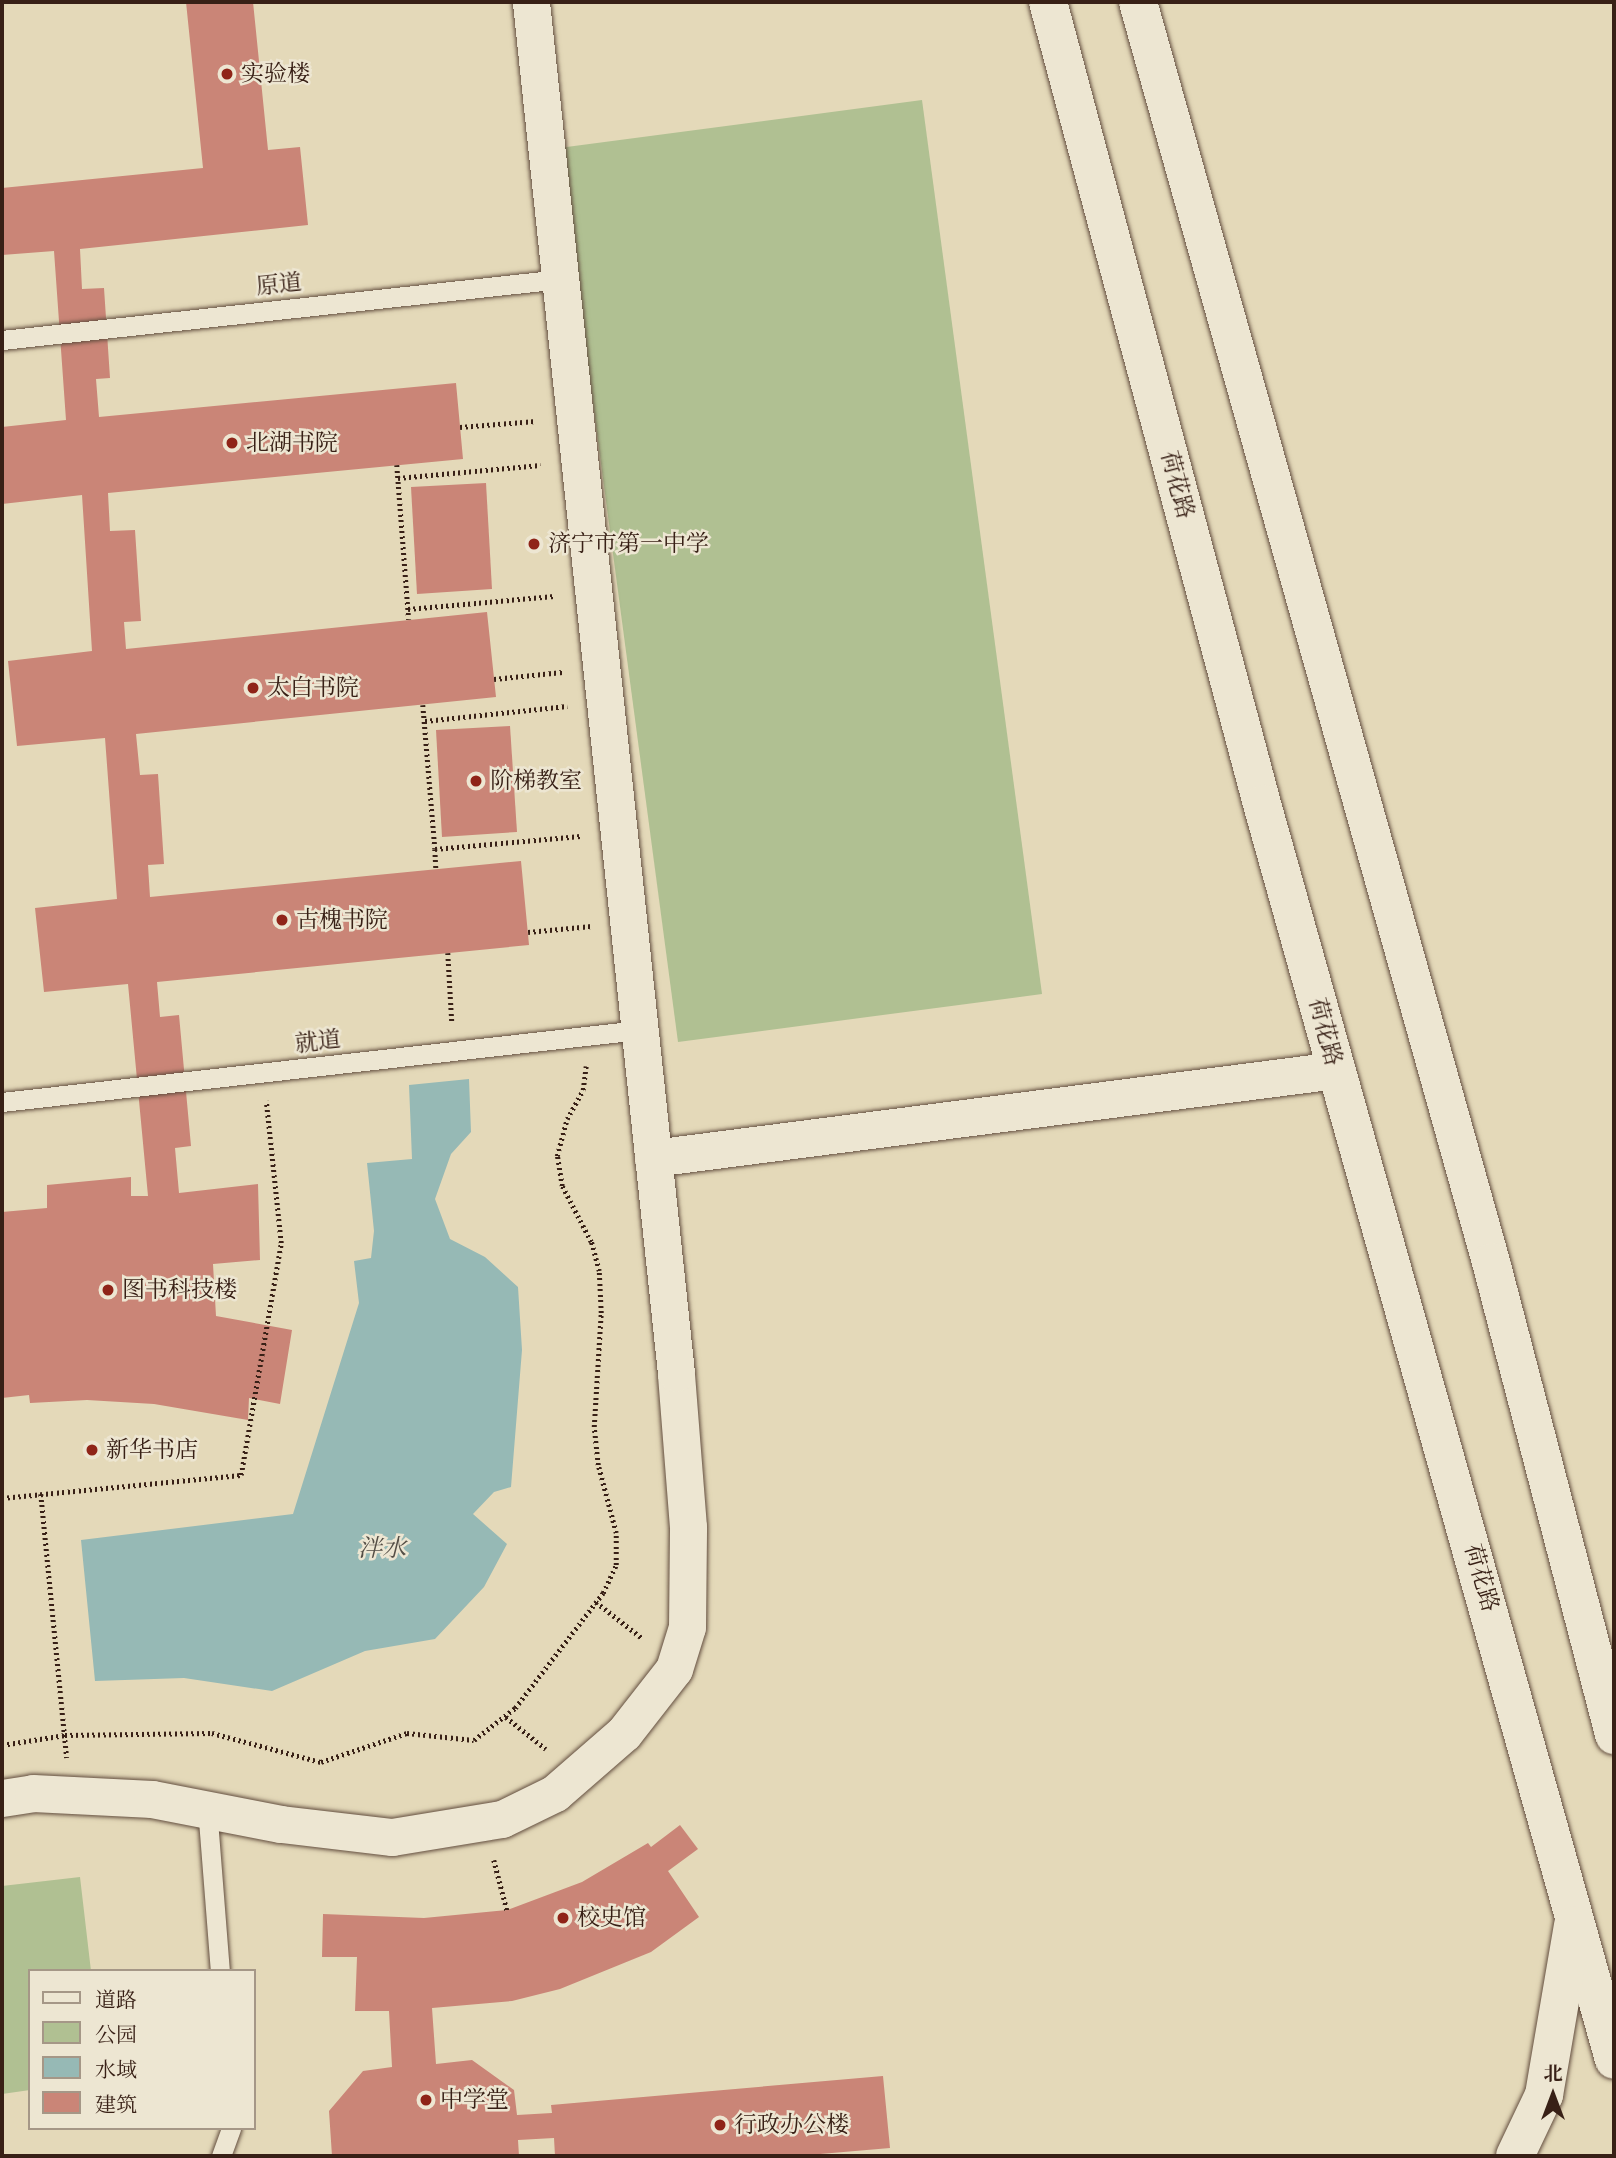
<!DOCTYPE html>
<html>
<head>
<meta charset="utf-8">
<style>
	body { margin:0 }
	#map { position:relative; width:1616px; height:2158px; overflow:hidden; background:#e4d9b9; font-family:"IM FELL French Canon","Noto Serif SC",serif }
	div>[style] { position:absolute }
	.green>* { inset:0; background:#b0c092 }
	.water>* { inset:0; background:#96b9b5 }
	.building>* { inset:0; background:#ca8577 }
	.path>* { height:4.5px; margin-top:-2.25px; transform-origin:0; background:repeating-linear-gradient(90deg,#382016 0 2px,transparent 0 5.5px) }
	.roads { filter:drop-shadow(0 0 2px #634e3f) drop-shadow(0 0 2px #634e3f) }
	.service>* { height:19px; margin:-9.5px; padding:0 9.5px; transform-origin:9.5px; border-radius:9.5px; background:#ede6d2 }
	.minor>* { height:37px; margin:-18.5px; padding:0 18.5px; transform-origin:18.5px; border-radius:18.5px; background:#ede6d2 }
	.secondary>* { height:38px; margin:-19px; padding:0 19px; transform-origin:19px; border-radius:19px; background:#ede6d2 }
	.dots>* { width:19px; height:19px; translate:-50% -50%; box-sizing:border-box; border:4px solid #ede6d2; border-radius:50% }
	span { translate:-50% -50%; white-space:nowrap; text-align:center; line-height:1.15; -webkit-text-stroke:5px #ede6d2; paint-order:stroke }
	.poi-label { font-size:23px; color:#382016 }
	.left { translate:0 -50%; text-align:left }
	.street-label { font-size:23px; color:#382016 }
	.water-label { font-size:24px; color:#544e46; font-style:italic }
	.frame { position:absolute; inset:0; border:4px solid #382016; pointer-events:none }
	.legend { position:absolute; left:28px; top:1969px; width:228px; height:161px; box-sizing:border-box; background:#ede6d2; border:2px solid #a59787; margin:0; padding:9px 12px; list-style:none; font-size:21px; color:#382016 }
	.legend li { display:flex; align-items:center; gap:14px; height:35px }
	.legend b { width:35px; border:2px solid #a59787 }
	.north { position:absolute; left:1518px; top:2060px; width:70px; height:70px; -webkit-text-stroke:5px #ede6d2; paint-order:stroke; rotate:0deg; font-size:19px; font-weight:700; line-height:28px; text-align:center; color:#382016 }
	.north::after { content:''; display:block; margin:auto; width:24px; height:32px; background:#382016; clip-path:polygon(50% 0,100% 100%,50% 72%,0 100%) }
</style>
</head>
<body>
<div id="map">
	<div class="green">
		<i style="clip-path:polygon(922px 100px,1042px 994px,678px 1042px,559px 148px)"></i>
		<i style="clip-path:polygon(80px 1877px,91px 1971px,30px 1971px,30px 2090px,2px 2094px,2px 1886px)"></i>
	</div>
	<div class="water">
		<i style="clip-path:polygon(469px 1079px,471px 1132px,451px 1154px,435px 1199px,450px 1239px,485px 1257px,518px 1287px,522px 1350px,511px 1487px,494px 1492px,473px 1514px,507px 1544px,484px 1587px,435px 1639px,365px 1651px,272px 1691px,184px 1678px,95px 1681px,81px 1540px,293px 1514px,359px 1303px,354px 1261px,371px 1258px,374px 1231px,367px 1163px,412px 1159px,409px 1085px)"></i>
	</div>
	<div class="building">
		<i style="clip-path:polygon(186px 2px,253px 2px,268px 150px,300px 147px,308px 225px,80px 249px,82px 289px,104px 288px,110px 378px,96px 379px,99px 417px,456px 383px,463px 459px,108px 493px,110px 531px,135px 530px,141px 621px,124px 622px,126px 649px,487px 612px,496px 697px,136px 734px,140px 775px,158px 774px,164px 864px,148px 865px,150px 897px,521px 861px,529px 945px,157px 982px,160px 1017px,179px 1015px,191px 1146px,175px 1148px,179px 1193px,258px 1184px,260px 1260px,213px 1264px,216px 1316px,292px 1330px,280px 1404px,249px 1398px,248px 1420px,154px 1404px,87px 1400px,30px 1403px,29px 1395px,2px 1398px,2px 1212px,47px 1208px,47px 1185px,131px 1177px,131px 1196px,148px 1196px,128px 984px,44px 992px,35px 908px,117px 899px,105px 738px,17px 746px,8px 661px,92px 651px,82px 495px,2px 504px,2px 427px,66px 420px,54px 251px,2px 255px,2px 188px,203px 168px)"></i>
		<i style="clip-path:polygon(486px 483px,492px 589px,417px 594px,411px 487px)"></i>
		<i style="clip-path:polygon(510px 726px,517px 832px,442px 837px,436px 730px)"></i>
		<i style="clip-path:polygon(680px 1825px,698px 1849px,668px 1871px,699px 1917px,651px 1952px,560px 1989px,512px 2001px,432px 2008px,436px 2064px,472px 2060px,514px 2090px,517px 2115px,552px 2113px,551px 2105px,883px 2076px,890px 2148px,797px 2156px,555px 2156px,554px 2138px,518px 2140px,519px 2156px,332px 2156px,329px 2111px,363px 2071px,392px 2067px,389px 2011px,355px 2011px,357px 1957px,322px 1957px,323px 1914px,424px 1918px,507px 1910px,582px 1882px,648px 1843px,651px 1847px)"></i>
	</div>
	<div class="path">
		<i style="left:460px;top:427px;width:76px;rotate:-4.5deg"></i>
		<i style="left:397px;top:465px;width:155px;rotate:85.6deg"></i>
		<i style="left:398px;top:478px;width:143px;rotate:-5.2deg"></i>
		<i style="left:408px;top:609px;width:147px;rotate:-5.1deg"></i>
		<i style="left:494px;top:679px;width:69px;rotate:-5.8deg"></i>
		<i style="left:423px;top:705px;width:144px;rotate:85.2deg"></i>
		<i style="left:435px;top:849px;width:146px;rotate:-5.1deg"></i>
		<i style="left:425px;top:721px;width:143px;rotate:-6deg"></i>
		<i style="left:435px;top:849px;width:20px;rotate:87deg"></i>
		<i style="left:528px;top:932px;width:64px;rotate:-5.4deg"></i>
		<i style="left:448px;top:953px;width:70px;rotate:86.7deg"></i>
		<i style="left:41px;top:1494px;width:265px;rotate:84.4deg"></i>
		<i style="left:2px;top:1498px;width:240px;rotate:-5.5deg"></i>
		<i style="left:241px;top:1475px;width:235px;rotate:-80.2deg"></i>
		<i style="left:281px;top:1243px;width:143px;rotate:-96deg"></i>
		<i style="left:596px;top:1602px;width:58px;rotate:38deg"></i>
		<i style="left:506px;top:1717px;width:51px;rotate:38.7deg"></i>
		<i style="left:2px;top:1745px;width:64px;rotate:-9deg"></i>
		<i style="left:65px;top:1735px;width:147px;rotate:-0.8deg"></i>
		<i style="left:212px;top:1733px;width:113px;rotate:14.9deg"></i>
		<i style="left:321px;top:1762px;width:91px;rotate:-18.6deg"></i>
		<i style="left:407px;top:1733px;width:67px;rotate:6deg"></i>
		<i style="left:474px;top:1740px;width:52px;rotate:-38deg"></i>
		<i style="left:515px;top:1708px;width:145px;rotate:-52.6deg"></i>
		<i style="left:603px;top:1593px;width:31px;rotate:-65deg"></i>
		<i style="left:616px;top:1565px;width:32px;rotate:-90deg"></i>
		<i style="left:616px;top:1533px;width:70px;rotate:-104.8deg"></i>
		<i style="left:598px;top:1465px;width:38px;rotate:-96deg"></i>
		<i style="left:594px;top:1427px;width:114px;rotate:-86.5deg"></i>
		<i style="left:601px;top:1313px;width:42px;rotate:-92.7deg"></i>
		<i style="left:599px;top:1271px;width:30px;rotate:-105deg"></i>
		<i style="left:591px;top:1242px;width:63px;rotate:-117.4deg"></i>
		<i style="left:562px;top:1186px;width:30px;rotate:-99deg"></i>
		<i style="left:557px;top:1156px;width:38px;rotate:-75deg"></i>
		<i style="left:567px;top:1119px;width:33px;rotate:-61deg"></i>
		<i style="left:583px;top:1090px;width:24px;rotate:-83deg"></i>
		<i style="left:494px;top:1860px;width:52px;rotate:75.4deg"></i>
	</div>
	<div class="roads">
		<div class="service">
			<i style="left:2px;top:340px;width:562px;rotate:-6.23deg"></i>
			<i style="left:2px;top:1102px;width:641px;rotate:-6.45deg"></i>
			<i style="left:207px;top:1807px;width:165px;rotate:85.5deg"></i>
			<i style="left:221px;top:2156px;width:30px;rotate:-70deg"></i>
		</div>
		<div class="minor">
			<i style="left:653px;top:1158px;width:689px;rotate:-7.34deg"></i>
			<i style="left:2px;top:1798px;width:31px;rotate:-9deg"></i>
			<i style="left:33px;top:1793px;width:119px;rotate:2.9deg"></i>
			<i style="left:152px;top:1799px;width:131px;rotate:11deg"></i>
			<i style="left:281px;top:1824px;width:112px;rotate:6.7deg"></i>
			<i style="left:392px;top:1837px;width:111px;rotate:-9.3deg"></i>
			<i style="left:502px;top:1819px;width:59px;rotate:-26.1deg"></i>
			<i style="left:555px;top:1793px;width:91px;rotate:-41deg"></i>
			<i style="left:624px;top:1733px;width:81px;rotate:-52deg"></i>
			<i style="left:674px;top:1669px;width:44px;rotate:-72.8deg"></i>
			<i style="left:687px;top:1627px;width:100px;rotate:-89.4deg"></i>
			<i style="left:688px;top:1527px;width:154px;rotate:-94.5deg"></i>
			<i style="left:676px;top:1373px;width:1379px;rotate:-96.04deg"></i>
		</div>
		<div class="secondary">
			<i style="left:1048px;top:2px;width:830px;rotate:75.06deg"></i>
			<i style="left:1262px;top:804px;width:1304px;rotate:74.34deg"></i>
			<i style="left:1138px;top:2px;width:1309px;rotate:74.35deg"></i>
			<i style="left:1491px;top:1262px;width:489px;rotate:75.4deg"></i>
			<i style="left:1515px;top:2156px;width:68px;rotate:-64.6deg"></i>
			<i style="left:1544px;top:2095px;width:172px;rotate:-80.3deg"></i>
		</div>
	</div>
	<div class="dots">
		<i style="left:227px;top:74px;background:#8f2418"></i>
		<i style="left:232px;top:443px;background:#8f2418"></i>
		<i style="left:534px;top:544px;background:#8f2418"></i>
		<i style="left:253px;top:688px;background:#8f2418"></i>
		<i style="left:476px;top:781px;background:#8f2418"></i>
		<i style="left:282px;top:920px;background:#8f2418"></i>
		<i style="left:108px;top:1290px;background:#8f2418"></i>
		<i style="left:92px;top:1450px;background:#8f2418"></i>
		<i style="left:563px;top:1918px;background:#8f2418"></i>
		<i style="left:426px;top:2100px;background:#8f2418"></i>
		<i style="left:720px;top:2125px;background:#8f2418"></i>
	</div>
	<div class="poi-label">
		<span class="left" style="left:241px;top:74px">实验楼</span>
		<span class="left" style="left:246px;top:443px">北湖书院</span>
		<span class="left" style="left:548px;top:544px">济宁市第一中学</span>
		<span class="left" style="left:267px;top:688px">太白书院</span>
		<span class="left" style="left:490px;top:781px">阶梯教室</span>
		<span class="left" style="left:296px;top:920px">古槐书院</span>
		<span class="left" style="left:122px;top:1290px">图书科技楼</span>
		<span class="left" style="left:106px;top:1450px">新华书店</span>
		<span class="left" style="left:577px;top:1918px">校史馆</span>
		<span class="left" style="left:440px;top:2100px">中学堂</span>
		<span class="left" style="left:734px;top:2125px">行政办公楼</span>
	</div>
	<div class="street-label">
		<span style="left:279px;top:285px;rotate:-6deg">原道</span>
		<span style="left:1177px;top:485px;rotate:75deg">荷花路</span>
		<span style="left:1325px;top:1032px;rotate:75deg">荷花路</span>
		<span style="left:318px;top:1042px;rotate:-6deg">就道</span>
		<span style="left:1481px;top:1578px;rotate:74deg">荷花路</span>
	</div>
	<div class="water-label">
		<span style="left:382px;top:1549px">泮水</span>
	</div>
	<div class="frame"></div>
	<ul class="legend">
	<li><b style="height:9px;background:#ede6d2"></b>道路</li>
	<li><b style="height:19px;background:#b0c092"></b>公园</li>
	<li><b style="height:19px;background:#96b9b5"></b>水域</li>
	<li><b style="height:19px;background:#ca8577"></b>建筑</li>
	</ul>
	<div class="north">北</div>
</div>
</body>
</html>
